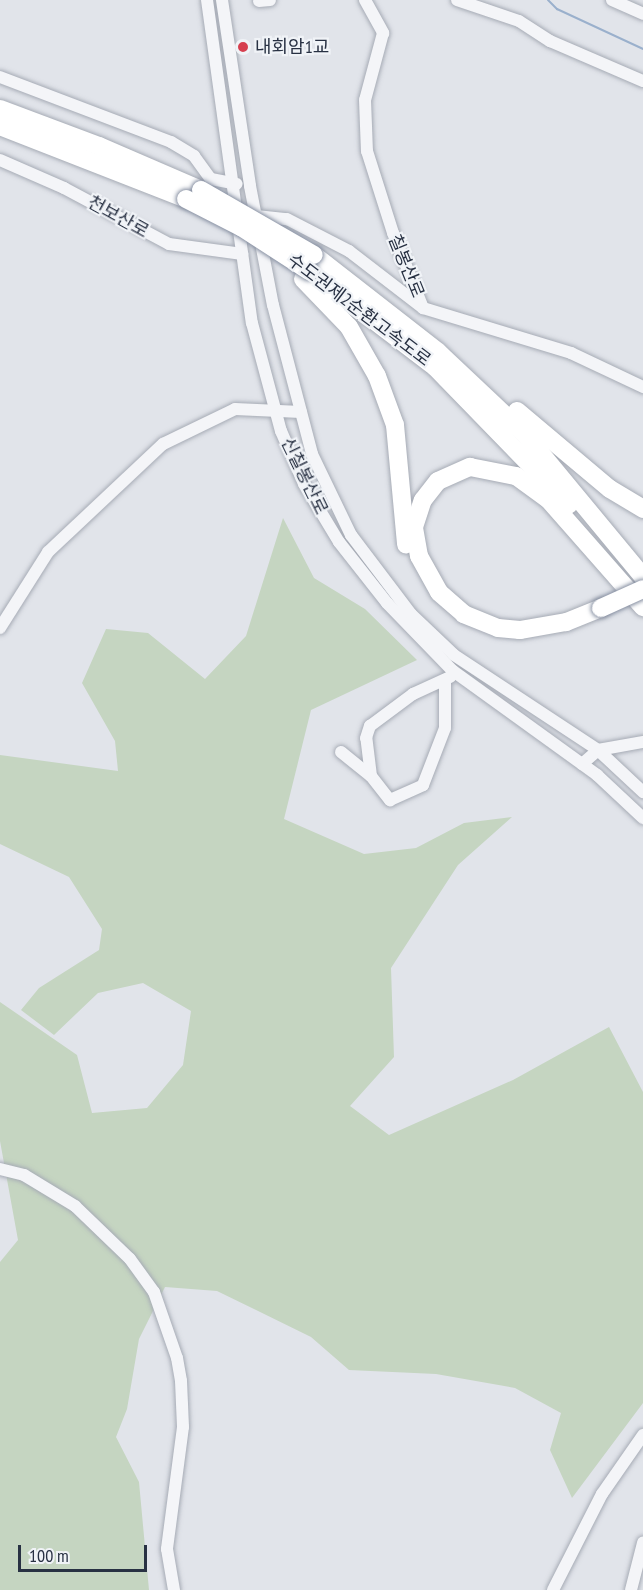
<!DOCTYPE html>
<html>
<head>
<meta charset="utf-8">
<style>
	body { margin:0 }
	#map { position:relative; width:643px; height:1590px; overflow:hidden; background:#e1e4ea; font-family:"PT Sans Narrow","Noto Sans KR",sans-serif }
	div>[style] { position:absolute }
	.green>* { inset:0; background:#c5d5c1 }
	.stream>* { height:2px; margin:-1px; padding:0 1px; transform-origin:1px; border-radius:1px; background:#9ab0cc }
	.roads { filter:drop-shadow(0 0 2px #a6abb5) drop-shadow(0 0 2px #a6abb5) }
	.minor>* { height:12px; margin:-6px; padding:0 6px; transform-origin:6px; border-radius:6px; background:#f4f5f8 }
	.highway>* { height:18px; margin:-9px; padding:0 9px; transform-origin:9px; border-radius:9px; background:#fff }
	.bridges { filter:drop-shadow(0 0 2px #8790a2) drop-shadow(0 0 2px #8790a2) }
	.highway-bridge>* { height:18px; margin:-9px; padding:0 9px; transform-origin:9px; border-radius:9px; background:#fff }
	.dots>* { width:16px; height:16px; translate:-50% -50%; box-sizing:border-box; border:3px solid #f0f3f7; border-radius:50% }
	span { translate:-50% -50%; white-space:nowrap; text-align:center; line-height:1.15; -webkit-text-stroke:4.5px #f0f3f7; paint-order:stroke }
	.poi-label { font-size:18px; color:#283143 }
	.left { translate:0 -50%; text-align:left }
	.street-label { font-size:18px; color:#283143 }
	.scale { position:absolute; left:18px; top:1545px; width:129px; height:27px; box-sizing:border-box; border:3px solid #283143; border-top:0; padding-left:8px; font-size:18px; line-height:21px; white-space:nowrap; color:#283143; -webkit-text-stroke:4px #f0f3f7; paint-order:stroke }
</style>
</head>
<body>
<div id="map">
	<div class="green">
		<i style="clip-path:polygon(283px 518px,314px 578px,365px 609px,417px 660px,311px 710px,284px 819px,364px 854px,416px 848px,464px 823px,512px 817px,458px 865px,391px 968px,394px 1057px,350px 1106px,389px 1135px,513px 1080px,609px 1027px,643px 1092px,643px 1403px,572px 1498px,550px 1450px,561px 1413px,515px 1388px,436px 1374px,349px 1370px,311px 1337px,217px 1291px,165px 1287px,139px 1339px,127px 1409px,116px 1437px,139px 1482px,149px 1590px,0 1590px,0 1262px,18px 1240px,0 1141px,0 1002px,77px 1055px,92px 1113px,147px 1108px,183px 1065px,191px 1011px,143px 983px,98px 993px,54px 1035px,21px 1010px,39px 988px,99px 950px,102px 929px,69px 877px,0 844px,0 755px,118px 771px,115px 741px,82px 683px,106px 629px,148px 633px,205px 679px,246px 636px)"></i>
	</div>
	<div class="stream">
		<i style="left:548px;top:0;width:13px;rotate:45deg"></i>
		<i style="left:557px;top:9px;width:95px;rotate:24.9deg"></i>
	</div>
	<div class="roads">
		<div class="minor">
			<i style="left:207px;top:0;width:326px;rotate:82.1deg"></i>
			<i style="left:252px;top:323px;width:112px;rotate:75deg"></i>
			<i style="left:281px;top:431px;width:58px;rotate:66.5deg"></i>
			<i style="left:304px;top:484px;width:68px;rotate:58.9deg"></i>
			<i style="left:339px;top:542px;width:78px;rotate:51.8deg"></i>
			<i style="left:387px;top:603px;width:95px;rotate:45.9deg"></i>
			<i style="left:453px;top:671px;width:178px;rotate:35.8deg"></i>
			<i style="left:597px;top:775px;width:63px;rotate:43.1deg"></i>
			<i style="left:222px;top:0;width:188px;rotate:81.4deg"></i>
			<i style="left:250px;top:186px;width:121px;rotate:79.1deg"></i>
			<i style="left:273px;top:305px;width:154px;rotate:75.3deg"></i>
			<i style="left:312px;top:454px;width:90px;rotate:64.3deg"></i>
			<i style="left:351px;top:535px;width:99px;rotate:52.8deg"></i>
			<i style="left:411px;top:614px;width:59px;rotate:43.6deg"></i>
			<i style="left:454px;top:655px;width:173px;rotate:33.4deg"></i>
			<i style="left:598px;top:750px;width:62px;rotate:43deg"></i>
			<i style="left:365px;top:0;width:38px;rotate:61deg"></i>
			<i style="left:383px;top:33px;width:69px;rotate:105deg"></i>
			<i style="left:365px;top:100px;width:51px;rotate:87.8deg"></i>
			<i style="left:367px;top:151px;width:86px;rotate:72.4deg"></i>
			<i style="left:393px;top:233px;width:81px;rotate:68.2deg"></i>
			<i style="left:423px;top:308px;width:155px;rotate:16.9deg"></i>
			<i style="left:571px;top:353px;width:80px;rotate:25.3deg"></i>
			<i style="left:457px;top:0;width:65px;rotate:18.7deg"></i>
			<i style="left:519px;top:21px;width:37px;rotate:33deg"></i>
			<i style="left:550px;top:41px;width:101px;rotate:23.3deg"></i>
			<i style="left:612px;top:0;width:34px;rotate:24deg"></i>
			<i style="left:259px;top:1px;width:11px;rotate:-5deg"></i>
			<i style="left:0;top:77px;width:183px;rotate:20.8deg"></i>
			<i style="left:171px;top:142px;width:27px;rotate:31deg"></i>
			<i style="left:194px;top:156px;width:29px;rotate:54deg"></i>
			<i style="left:211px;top:179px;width:26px;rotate:11deg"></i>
			<i style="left:0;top:160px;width:70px;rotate:23.6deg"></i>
			<i style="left:64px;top:188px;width:119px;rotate:28.1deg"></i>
			<i style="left:169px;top:244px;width:74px;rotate:7.8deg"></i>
			<i style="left:256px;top:216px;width:31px;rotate:6deg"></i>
			<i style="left:287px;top:219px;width:70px;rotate:27.3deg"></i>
			<i style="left:349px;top:251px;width:93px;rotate:37.6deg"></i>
			<i style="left:0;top:628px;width:90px;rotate:-57.7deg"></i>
			<i style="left:48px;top:552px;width:158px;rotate:-43.2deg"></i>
			<i style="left:163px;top:444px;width:80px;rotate:-25.9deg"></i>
			<i style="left:235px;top:409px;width:66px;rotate:2.6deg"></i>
			<i style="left:341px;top:752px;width:38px;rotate:39deg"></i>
			<i style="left:371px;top:776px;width:31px;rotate:52deg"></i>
			<i style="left:390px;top:800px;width:36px;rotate:-24deg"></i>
			<i style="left:423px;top:785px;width:61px;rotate:-68.9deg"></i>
			<i style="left:445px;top:728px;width:45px;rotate:-90deg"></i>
			<i style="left:582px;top:764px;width:21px;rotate:-41deg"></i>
			<i style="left:598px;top:750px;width:46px;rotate:-10.1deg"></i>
			<i style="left:371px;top:776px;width:38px;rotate:-97deg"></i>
			<i style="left:366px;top:738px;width:13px;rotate:-72deg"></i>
			<i style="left:370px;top:726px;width:54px;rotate:-36.7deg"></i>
			<i style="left:413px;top:694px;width:41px;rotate:-24.7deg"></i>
			<i style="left:0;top:1169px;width:25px;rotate:14deg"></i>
			<i style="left:24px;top:1175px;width:60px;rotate:31.3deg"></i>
			<i style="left:75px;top:1206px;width:76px;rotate:43.9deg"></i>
			<i style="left:130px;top:1259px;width:41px;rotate:54deg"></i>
			<i style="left:154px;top:1292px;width:70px;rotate:70.8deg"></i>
			<i style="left:177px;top:1358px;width:23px;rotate:80deg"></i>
			<i style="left:181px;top:1381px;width:46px;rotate:87.5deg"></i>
			<i style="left:183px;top:1427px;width:123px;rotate:97.5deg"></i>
			<i style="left:167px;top:1549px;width:42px;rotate:80.3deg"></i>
			<i style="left:553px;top:1590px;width:108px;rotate:-63deg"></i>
			<i style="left:602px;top:1494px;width:72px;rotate:-55.2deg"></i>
			<i style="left:631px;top:1590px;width:49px;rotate:-75.7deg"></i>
		</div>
		<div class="highway">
			<i style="left:0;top:109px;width:106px;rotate:20.5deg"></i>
			<i style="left:99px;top:146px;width:111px;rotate:23.3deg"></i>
			<i style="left:0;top:126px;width:200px;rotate:21.4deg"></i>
			<i style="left:314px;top:255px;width:157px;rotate:38deg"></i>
			<i style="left:438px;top:352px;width:118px;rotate:43.3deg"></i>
			<i style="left:524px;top:433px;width:187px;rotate:50.4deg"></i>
			<i style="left:312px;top:273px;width:155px;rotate:37.4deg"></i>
			<i style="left:435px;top:367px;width:192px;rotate:45.8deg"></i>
			<i style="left:303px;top:279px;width:66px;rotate:46.2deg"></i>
			<i style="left:349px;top:327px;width:56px;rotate:60.3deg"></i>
			<i style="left:377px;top:376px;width:52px;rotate:69.8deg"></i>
			<i style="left:395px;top:425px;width:120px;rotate:84.7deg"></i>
			<i style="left:517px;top:411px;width:121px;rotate:40deg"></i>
			<i style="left:610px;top:489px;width:39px;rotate:31deg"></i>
			<i style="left:601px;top:608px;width:38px;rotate:158deg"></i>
			<i style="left:566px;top:622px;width:47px;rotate:170.1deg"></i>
			<i style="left:520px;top:630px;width:22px;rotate:-175deg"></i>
			<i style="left:498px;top:628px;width:37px;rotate:-158deg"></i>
			<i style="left:464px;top:614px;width:33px;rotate:-139deg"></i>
			<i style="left:439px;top:592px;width:41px;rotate:-119.1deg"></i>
			<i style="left:419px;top:556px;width:29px;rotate:-100deg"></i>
			<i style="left:414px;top:527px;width:28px;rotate:-72deg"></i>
			<i style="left:423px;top:500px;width:24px;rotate:-52deg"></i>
			<i style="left:438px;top:481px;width:35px;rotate:-24deg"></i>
			<i style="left:470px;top:467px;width:47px;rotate:11.1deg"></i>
			<i style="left:516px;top:476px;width:39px;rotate:36deg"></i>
			<i style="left:548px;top:499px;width:144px;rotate:48.7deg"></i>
		</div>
	</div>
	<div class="bridges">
		<div class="highway-bridge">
			<i style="left:201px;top:190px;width:130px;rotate:29.9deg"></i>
			<i style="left:186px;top:199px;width:62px;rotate:27deg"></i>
			<i style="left:241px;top:227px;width:81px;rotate:32.9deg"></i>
			<i style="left:601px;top:608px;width:46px;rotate:-24.3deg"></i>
		</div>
	</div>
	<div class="dots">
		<i style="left:243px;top:47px;background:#d63f4f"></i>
	</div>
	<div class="poi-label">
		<span class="left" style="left:255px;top:47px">내회암1교</span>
	</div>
	<div class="street-label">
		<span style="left:118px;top:217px;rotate:29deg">천보산로</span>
		<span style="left:406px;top:266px;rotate:68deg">칠봉산로</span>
		<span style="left:359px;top:310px;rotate:37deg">수도권제2순환고속도로</span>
		<span style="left:304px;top:476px;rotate:64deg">신칠봉산로</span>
	</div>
	<div class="scale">100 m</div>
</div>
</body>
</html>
